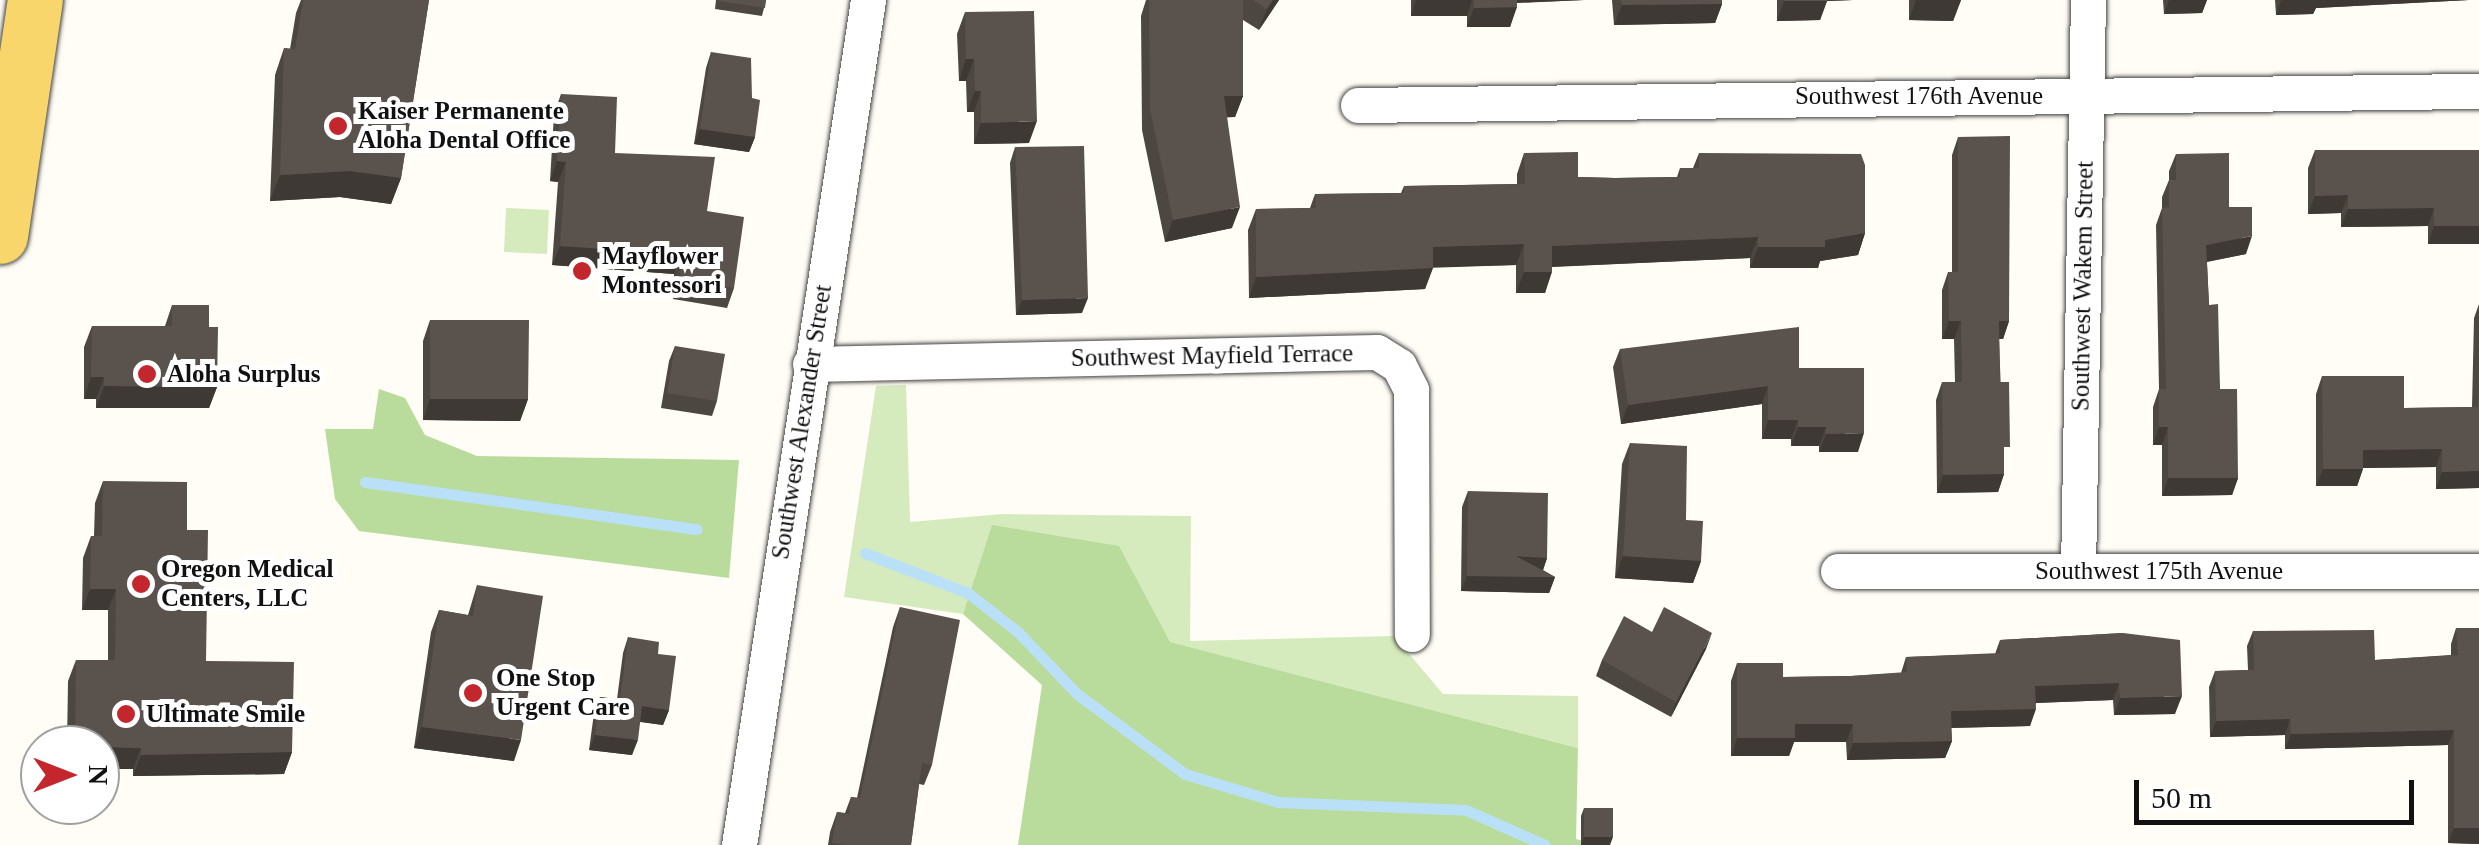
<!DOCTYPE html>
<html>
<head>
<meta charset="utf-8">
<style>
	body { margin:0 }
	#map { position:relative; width:2479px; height:845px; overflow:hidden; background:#fffdf5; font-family:Georgia,serif }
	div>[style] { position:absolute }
	.green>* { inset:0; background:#d5ebbd }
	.forest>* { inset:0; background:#b9dc9c }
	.stream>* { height:11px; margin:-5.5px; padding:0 5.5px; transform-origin:5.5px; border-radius:5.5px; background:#b9e0f7 }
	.roads { filter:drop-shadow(0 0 2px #444) drop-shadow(0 0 2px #444) }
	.street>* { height:35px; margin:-17.5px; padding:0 17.5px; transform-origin:17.5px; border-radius:17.5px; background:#fff }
	.primary>* { height:55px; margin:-27.5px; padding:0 27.5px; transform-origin:27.5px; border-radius:27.5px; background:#f9d66b }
	.wall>* { inset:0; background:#4d4742 }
	.shaded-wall>* { inset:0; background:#3f3936 }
	.building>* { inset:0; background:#5a524d }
	.dots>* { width:28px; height:28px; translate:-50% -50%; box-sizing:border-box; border:5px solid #fff; border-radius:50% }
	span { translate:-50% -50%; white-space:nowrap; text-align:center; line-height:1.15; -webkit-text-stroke:10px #fff; paint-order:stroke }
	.street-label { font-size:25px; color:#111 }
	.poi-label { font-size:25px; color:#111; font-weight:700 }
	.left { translate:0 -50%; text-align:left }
	.north { position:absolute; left:20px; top:725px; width:100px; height:100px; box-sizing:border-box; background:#fff; border:2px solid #a0a0a0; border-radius:50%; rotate:90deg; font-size:28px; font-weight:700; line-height:40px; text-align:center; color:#111 }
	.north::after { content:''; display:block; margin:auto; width:35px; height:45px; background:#c4262e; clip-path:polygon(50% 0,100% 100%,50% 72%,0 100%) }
	.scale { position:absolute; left:2134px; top:780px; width:280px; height:45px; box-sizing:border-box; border:5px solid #111; border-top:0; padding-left:12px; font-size:30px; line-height:35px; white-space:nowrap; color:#111; -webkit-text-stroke:8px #fff; paint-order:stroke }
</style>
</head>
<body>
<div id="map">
	<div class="green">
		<i style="clip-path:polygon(506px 208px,549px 210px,547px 254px,504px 252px)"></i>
		<i style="clip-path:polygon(906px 385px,910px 522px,1002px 514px,1191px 516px,1190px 641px,1394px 636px,1443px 694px,1578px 696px,1578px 748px,1169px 642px,993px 525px,963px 614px,844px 597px,876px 386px)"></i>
	</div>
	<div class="forest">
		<i style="clip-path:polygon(379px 389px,405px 398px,425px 435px,477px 456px,739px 460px,729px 578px,359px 531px,335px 499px,325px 429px,373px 429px)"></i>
		<i style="clip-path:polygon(992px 525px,1119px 546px,1170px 642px,1578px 748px,1576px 839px,1599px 845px,1018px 845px,1042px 685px,963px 614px)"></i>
	</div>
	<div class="stream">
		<i style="left:365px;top:482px;width:335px;rotate:8.1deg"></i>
		<i style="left:865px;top:553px;width:110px;rotate:21.2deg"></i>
		<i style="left:968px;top:593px;width:63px;rotate:38deg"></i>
		<i style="left:1018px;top:632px;width:86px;rotate:46.4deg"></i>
		<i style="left:1077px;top:694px;width:134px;rotate:36.5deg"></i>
		<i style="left:1185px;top:774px;width:97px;rotate:16.8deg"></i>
		<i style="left:1278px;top:802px;width:188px;rotate:2.4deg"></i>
		<i style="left:1466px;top:810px;width:86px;rotate:23.9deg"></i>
	</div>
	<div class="roads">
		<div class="street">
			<i style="left:1358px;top:105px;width:1121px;rotate:-0.72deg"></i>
			<i style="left:810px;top:364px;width:567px;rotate:-1.21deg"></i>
			<i style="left:1377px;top:352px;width:26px;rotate:32deg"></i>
			<i style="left:1399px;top:366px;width:27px;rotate:63deg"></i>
			<i style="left:1411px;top:390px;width:244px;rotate:89.8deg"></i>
			<i style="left:1838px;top:571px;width:641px"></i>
			<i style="left:2078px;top:571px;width:571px;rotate:-89deg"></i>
			<i style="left:739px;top:845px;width:855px;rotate:-81.32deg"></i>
		</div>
		<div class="primary">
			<i style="left:0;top:236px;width:239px;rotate:-81.6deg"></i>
		</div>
	</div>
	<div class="wall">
		<i style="clip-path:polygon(301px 0,429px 0,401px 178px,391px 204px,340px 197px,270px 201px,275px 75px,284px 48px,290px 49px,296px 13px)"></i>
		<i style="clip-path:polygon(716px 0,766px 0,762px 16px,715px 9px)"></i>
		<i style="clip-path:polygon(1146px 0,1279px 0,1259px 30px,1243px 20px,1243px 96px,1235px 117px,1227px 117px,1232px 228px,1165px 242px,1142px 130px,1141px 16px)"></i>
		<i style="clip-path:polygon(1411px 0,1584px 0,1517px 3px,1510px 27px,1467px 27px,1467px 16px,1411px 16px)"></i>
		<i style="clip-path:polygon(1612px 0,1722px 0,1722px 4px,1715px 23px,1614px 25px)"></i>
		<i style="clip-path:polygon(1777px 0,1853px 0,1827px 1px,1820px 20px,1777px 21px)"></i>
		<i style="clip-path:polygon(1909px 0,1961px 0,1953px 21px,1909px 20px)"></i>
		<i style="clip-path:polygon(2163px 0,2207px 0,2202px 13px,2164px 14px)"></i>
		<i style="clip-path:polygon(2275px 0,2469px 0,2316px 8px,2313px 14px,2276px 15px)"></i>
		<i style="clip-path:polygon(965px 12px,1029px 143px,974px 144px,974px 112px,967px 112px,966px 81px,959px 81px,957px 34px)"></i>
		<i style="clip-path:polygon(711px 52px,752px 98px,755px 137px,749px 152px,694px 144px,706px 68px)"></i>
		<i style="clip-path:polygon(561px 94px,615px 153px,707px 211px,734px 288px,727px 308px,673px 299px,674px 274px,552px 265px,558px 182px,550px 181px,554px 114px)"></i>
		<i style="clip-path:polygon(1958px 137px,2009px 321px,2003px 339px,1999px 339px,2004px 474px,1998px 492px,1937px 493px,1936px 400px,1942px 382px,1955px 382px,1954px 339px,1942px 339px,1942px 290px,1948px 272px,1952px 272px,1952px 155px)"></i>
		<i style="clip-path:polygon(1015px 147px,1082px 313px,1016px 315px,1010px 163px)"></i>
		<i style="clip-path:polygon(2315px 150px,2479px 150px,2479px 244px,2428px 244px,2428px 226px,2341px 227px,2341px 213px,2308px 214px,2308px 168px)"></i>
		<i style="clip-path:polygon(1524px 153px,1578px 177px,1615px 178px,1677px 177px,1680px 168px,1693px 168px,1699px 153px,1865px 233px,1858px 255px,1820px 261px,1818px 268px,1750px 268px,1750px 258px,1552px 267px,1545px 293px,1516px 293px,1516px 265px,1433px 267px,1425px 289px,1249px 298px,1248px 230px,1256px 209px,1310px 208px,1315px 194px,1401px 193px,1404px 186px,1517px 184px,1517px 174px)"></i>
		<i style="clip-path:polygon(2176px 154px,2229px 207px,2246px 254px,2207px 262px,2209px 305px,2220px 389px,2238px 478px,2232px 495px,2162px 496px,2162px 445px,2153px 445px,2153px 407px,2159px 389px,2156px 225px,2162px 208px,2162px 197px,2169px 180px,2169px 171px)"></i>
		<i style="clip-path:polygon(2479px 304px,2479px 488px,2436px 489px,2436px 467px,2363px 468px,2357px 486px,2316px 486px,2316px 394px,2322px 376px,2404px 408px,2472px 407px,2474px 318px)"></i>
		<i style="clip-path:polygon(172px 305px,209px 327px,217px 387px,209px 408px,96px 408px,96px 399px,84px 399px,84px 347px,92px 326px,165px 326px)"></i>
		<i style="clip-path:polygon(430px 320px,528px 399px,520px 421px,423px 420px,423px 341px)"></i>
		<i style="clip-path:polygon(675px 346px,717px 401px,712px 416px,661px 408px,669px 361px)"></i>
		<i style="clip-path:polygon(1620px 349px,1799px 368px,1858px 452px,1819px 452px,1819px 446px,1791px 446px,1791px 439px,1762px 439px,1762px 404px,1621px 424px,1613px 367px)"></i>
		<i style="clip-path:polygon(1630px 443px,1701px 561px,1693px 583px,1615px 578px,1622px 464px)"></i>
		<i style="clip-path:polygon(103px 481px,187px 530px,206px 661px,292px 752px,284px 774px,133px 776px,133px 769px,100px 769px,100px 745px,67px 745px,68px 681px,76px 660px,108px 660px,108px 610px,82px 610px,83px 558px,91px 536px,94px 536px,95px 503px)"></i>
		<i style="clip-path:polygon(1468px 491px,1547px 558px,1543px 570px,1555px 577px,1549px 593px,1461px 591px,1462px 507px)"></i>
		<i style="clip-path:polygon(477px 585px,514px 761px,414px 748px,431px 632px,439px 610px,468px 615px)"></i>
		<i style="clip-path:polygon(900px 607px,932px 765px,924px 785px,919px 784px,911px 845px,828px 845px,830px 832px,837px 812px,845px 813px,851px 797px,857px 798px,893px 627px)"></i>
		<i style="clip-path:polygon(2456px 628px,2479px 628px,2479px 844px,2448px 843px,2448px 745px,2285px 749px,2285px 735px,2210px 737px,2209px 687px,2215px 671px,2248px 670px,2247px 646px,2253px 631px,2375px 660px,2451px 655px,2451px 644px)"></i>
		<i style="clip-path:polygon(1652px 632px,1706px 649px,1671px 717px,1596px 676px,1602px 660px)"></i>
		<i style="clip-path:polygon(2123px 633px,2175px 714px,2114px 715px,2113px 700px,2036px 703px,2030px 726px,1951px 728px,1952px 741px,1945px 758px,1847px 760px,1846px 742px,1794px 742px,1789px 756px,1731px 756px,1731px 681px,1737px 663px,1783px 677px,1851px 676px,1901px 673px,1906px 657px,1995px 654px,2000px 640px)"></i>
		<i style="clip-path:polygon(628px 637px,658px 654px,669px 710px,663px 725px,640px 722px,632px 755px,589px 750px,594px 713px,600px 697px,617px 699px,623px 653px)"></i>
		<i style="clip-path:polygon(1584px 808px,1610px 845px,1581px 845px,1581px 816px)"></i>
	</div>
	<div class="shaded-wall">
		<i style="clip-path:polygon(1273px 0,1279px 0,1259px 30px,1267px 9px)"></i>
		<i style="clip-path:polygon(1416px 0,1472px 0,1467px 16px,1411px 16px)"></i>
		<i style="clip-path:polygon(1511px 0,1584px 0,1510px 3px)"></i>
		<i style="clip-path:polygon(1821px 0,1853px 0,1827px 1px,1820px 20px,1777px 21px,1784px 1px)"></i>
		<i style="clip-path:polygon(1916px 0,1961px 0,1953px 21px,1909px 20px)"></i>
		<i style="clip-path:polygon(2169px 0,2207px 0,2202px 13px,2164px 14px)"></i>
		<i style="clip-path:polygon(2281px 0,2469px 0,2316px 8px,2313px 14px,2276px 15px)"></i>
		<i style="clip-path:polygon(1722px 4px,1715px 23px,1614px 25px,1622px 5px)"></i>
		<i style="clip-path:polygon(1517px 7px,1510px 27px,1467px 27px,1474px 8px)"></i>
		<i style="clip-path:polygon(966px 59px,974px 59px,966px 81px,959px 81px)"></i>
		<i style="clip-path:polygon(975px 91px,981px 91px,974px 112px,967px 112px)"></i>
		<i style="clip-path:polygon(1224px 96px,1243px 96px,1235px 117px,1216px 118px)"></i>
		<i style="clip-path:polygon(1037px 121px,1029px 143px,974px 144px,981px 123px)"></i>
		<i style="clip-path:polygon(700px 129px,755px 137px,749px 152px,694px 144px)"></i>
		<i style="clip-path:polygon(557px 161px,566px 162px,558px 182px,550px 181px)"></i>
		<i style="clip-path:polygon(350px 171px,401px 178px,391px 204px,340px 197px,270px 201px,280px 175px)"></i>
		<i style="clip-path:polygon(2348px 195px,2341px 213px,2308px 214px,2315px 196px)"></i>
		<i style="clip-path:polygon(1240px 207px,1232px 228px,1165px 242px,1173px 220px)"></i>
		<i style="clip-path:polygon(2434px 208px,2428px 226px,2341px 227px,2348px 209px)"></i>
		<i style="clip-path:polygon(2434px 226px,2479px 226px,2479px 244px,2428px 244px)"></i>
		<i style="clip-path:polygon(1865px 233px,1858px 255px,1820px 261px,1818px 268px,1750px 268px,1758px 247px,1825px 240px)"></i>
		<i style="clip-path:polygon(2252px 236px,2246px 254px,2200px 263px,2206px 245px)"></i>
		<i style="clip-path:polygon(1758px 237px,1750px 258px,1545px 267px,1552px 246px)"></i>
		<i style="clip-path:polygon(1524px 244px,1516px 265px,1425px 268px,1433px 247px)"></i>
		<i style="clip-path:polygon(560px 246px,681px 254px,674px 274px,552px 265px)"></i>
		<i style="clip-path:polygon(1433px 268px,1425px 289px,1249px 298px,1256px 277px)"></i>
		<i style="clip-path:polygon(1524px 272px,1552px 272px,1545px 293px,1516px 293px)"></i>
		<i style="clip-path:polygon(1088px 298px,1082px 313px,1016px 315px,1022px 300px)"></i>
		<i style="clip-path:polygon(1949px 321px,1961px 321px,1954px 339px,1942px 339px)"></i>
		<i style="clip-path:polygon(1999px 321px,2009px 321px,2003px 339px,1992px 339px)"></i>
		<i style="clip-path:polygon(91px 377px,104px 377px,96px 399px,84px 399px)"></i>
		<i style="clip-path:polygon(104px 386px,217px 387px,209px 408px,96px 408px)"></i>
		<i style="clip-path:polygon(1768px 386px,1762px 404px,1621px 424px,1628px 405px)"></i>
		<i style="clip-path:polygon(430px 399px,528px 399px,520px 421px,423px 420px)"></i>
		<i style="clip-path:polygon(1768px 420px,1798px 420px,1791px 439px,1762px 439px)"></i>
		<i style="clip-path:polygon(1798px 427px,1826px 427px,1819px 446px,1791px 446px)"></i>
		<i style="clip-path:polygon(2159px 427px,2168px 427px,2162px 445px,2153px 445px)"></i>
		<i style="clip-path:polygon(1864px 433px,1858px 452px,1819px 452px,1826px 434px)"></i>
		<i style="clip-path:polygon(2442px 449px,2436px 467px,2356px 468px,2363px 450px)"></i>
		<i style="clip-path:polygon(2323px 469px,2363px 469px,2357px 486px,2316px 486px)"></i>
		<i style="clip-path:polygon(2479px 471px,2479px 488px,2436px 489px,2442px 472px)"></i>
		<i style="clip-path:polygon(2004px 474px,1998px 492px,1937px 493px,1943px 475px)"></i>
		<i style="clip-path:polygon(2168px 478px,2238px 478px,2232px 495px,2162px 496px)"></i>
		<i style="clip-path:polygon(1516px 556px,1547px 558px,1542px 573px)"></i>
		<i style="clip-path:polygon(1623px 556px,1701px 561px,1693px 583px,1615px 578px)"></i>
		<i style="clip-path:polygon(1467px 576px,1555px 577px,1549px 593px,1461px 591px)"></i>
		<i style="clip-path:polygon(90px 589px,116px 589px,108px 610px,82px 610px)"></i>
		<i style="clip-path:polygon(1712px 633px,1706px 649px,1671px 717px,1676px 702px)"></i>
		<i style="clip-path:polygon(2119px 683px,2113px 700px,2029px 703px,2035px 686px)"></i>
		<i style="clip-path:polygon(2182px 696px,2175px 714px,2114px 715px,2120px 698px)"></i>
		<i style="clip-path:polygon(642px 706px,669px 710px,663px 725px,636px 721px)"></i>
		<i style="clip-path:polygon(2036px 709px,2030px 726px,1945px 728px,1951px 711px)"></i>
		<i style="clip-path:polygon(2290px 719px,2285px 735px,2210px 737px,2216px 721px)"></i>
		<i style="clip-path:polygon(1795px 724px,1853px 724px,1846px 742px,1794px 742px,1789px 756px,1731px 756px,1737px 738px)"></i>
		<i style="clip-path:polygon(422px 727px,521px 740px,514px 761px,414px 748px)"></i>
		<i style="clip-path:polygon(2454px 730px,2448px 745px,2285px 749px,2291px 734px)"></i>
		<i style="clip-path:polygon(595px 735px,638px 740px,632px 755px,589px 750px)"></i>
		<i style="clip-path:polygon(1952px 741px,1945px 758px,1847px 760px,1853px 743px)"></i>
		<i style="clip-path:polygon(100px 747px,141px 748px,133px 769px,100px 769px)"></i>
		<i style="clip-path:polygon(292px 752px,284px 774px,133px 776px,141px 755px)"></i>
		<i style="clip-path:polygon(2454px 828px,2479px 828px,2479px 844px,2448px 843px)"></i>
		<i style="clip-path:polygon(1584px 837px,1613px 837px,1610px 845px,1581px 845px)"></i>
	</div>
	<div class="building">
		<i style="clip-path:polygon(303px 0,429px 0,401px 178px,350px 171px,280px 175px,284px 48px,295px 49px)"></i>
		<i style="clip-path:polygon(718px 0,766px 0,765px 8px,718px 1px)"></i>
		<i style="clip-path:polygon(1149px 0,1243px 0,1243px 96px,1224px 96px,1240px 207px,1173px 220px,1150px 109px)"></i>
		<i style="clip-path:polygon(1253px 0,1273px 0,1267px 9px)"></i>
		<i style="clip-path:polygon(1474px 0,1517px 0,1517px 7px,1474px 8px)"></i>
		<i style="clip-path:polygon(1621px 0,1722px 0,1722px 4px,1622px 5px)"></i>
		<i style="clip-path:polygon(1784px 0,1827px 0,1827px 1px,1784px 1px)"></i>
		<i style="clip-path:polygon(1034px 11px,1037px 121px,981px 123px,981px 91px,975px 91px,974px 59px,966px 59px,965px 12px)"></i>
		<i style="clip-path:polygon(711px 52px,751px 58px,752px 98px,760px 100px,755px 137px,700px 129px)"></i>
		<i style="clip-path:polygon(561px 94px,617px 97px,615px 153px,715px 157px,707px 211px,744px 217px,734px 288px,680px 279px,681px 254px,560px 246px,566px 162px,557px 161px)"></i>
		<i style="clip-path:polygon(2010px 136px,2009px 321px,1999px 321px,2000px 382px,2009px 382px,2010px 447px,2004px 447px,2004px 474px,1943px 475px,1942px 382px,1962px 382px,1961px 321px,1949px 321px,1948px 272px,1958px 272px,1958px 137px)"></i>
		<i style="clip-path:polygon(1084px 146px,1088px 298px,1022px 300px,1015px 147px)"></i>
		<i style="clip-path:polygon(2315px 150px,2479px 150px,2479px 226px,2434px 226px,2434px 208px,2348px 209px,2348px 195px,2315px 196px)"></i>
		<i style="clip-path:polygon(1578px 152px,1578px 177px,1615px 178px,1680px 177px,1680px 168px,1699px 168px,1699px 153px,1861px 154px,1865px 165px,1865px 233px,1825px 240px,1825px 247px,1758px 247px,1758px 237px,1552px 246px,1552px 272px,1524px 272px,1524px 244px,1433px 247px,1433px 268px,1256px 277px,1256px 209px,1316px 208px,1315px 194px,1404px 193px,1404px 186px,1525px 184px,1524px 153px)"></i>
		<i style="clip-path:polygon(2229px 153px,2229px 207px,2252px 207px,2252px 236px,2206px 245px,2209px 305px,2218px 304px,2220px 389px,2237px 389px,2238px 478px,2168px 478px,2168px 427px,2159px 427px,2159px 389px,2166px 389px,2162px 208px,2169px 207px,2169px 180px,2176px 180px,2176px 154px)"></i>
		<i style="clip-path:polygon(172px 305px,209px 305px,209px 327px,218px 327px,217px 387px,104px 386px,104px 377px,91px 377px,92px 326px,172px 326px)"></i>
		<i style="clip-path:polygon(430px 320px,529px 320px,528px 399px,430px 399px)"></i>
		<i style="clip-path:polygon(1799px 327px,1799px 368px,1864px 368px,1864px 433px,1826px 434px,1826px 427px,1798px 427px,1798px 420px,1768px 420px,1768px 386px,1628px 405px,1620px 349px)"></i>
		<i style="clip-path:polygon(675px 346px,725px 354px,717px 401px,667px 393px)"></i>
		<i style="clip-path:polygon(2479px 364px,2479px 471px,2442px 472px,2442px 449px,2363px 450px,2363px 469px,2323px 469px,2322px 376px,2404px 376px,2404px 408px,2478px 407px)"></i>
		<i style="clip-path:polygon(1630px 443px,1687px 446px,1686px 520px,1703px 521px,1701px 561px,1623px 556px)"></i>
		<i style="clip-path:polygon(103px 481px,187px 482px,187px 530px,208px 530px,206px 661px,294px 662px,292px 752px,141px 755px,141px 748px,100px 747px,100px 745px,75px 745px,76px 660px,115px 660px,116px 589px,90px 589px,91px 536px,102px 536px)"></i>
		<i style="clip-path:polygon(1468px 491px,1548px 493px,1547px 558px,1516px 556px,1555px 577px,1467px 576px)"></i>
		<i style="clip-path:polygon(477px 585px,543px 596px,521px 740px,422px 727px,439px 610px,473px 616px)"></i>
		<i style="clip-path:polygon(900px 607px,960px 620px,932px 765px,922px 763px,911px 845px,845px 845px,832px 843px,837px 812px,849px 814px,851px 797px,860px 798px)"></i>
		<i style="clip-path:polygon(1664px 607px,1712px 633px,1676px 702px,1602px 660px,1624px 616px,1652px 632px)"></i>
		<i style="clip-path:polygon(2456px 628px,2479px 628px,2479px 828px,2454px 828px,2454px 730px,2291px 734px,2290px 719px,2216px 721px,2215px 671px,2254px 670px,2253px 631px,2374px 630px,2375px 660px,2458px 655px)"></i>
		<i style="clip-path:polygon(2123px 633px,2180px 640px,2182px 696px,2120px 698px,2119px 683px,2035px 686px,2036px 709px,1951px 711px,1952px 741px,1853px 743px,1853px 724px,1795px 724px,1795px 738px,1737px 738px,1737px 663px,1783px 663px,1783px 677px,1851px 676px,1907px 672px,1906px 657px,2000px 653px,2000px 640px)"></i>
		<i style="clip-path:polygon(628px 637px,659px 642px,658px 654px,676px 656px,669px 710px,642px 706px,638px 740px,595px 735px,600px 697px,620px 700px)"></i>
		<i style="clip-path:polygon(1584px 808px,1613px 808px,1613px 837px,1584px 837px)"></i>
	</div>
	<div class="dots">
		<i style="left:338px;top:126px;background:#c4262e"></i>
		<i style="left:582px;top:271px;background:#c4262e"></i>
		<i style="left:147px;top:374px;background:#c4262e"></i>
		<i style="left:141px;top:584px;background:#c4262e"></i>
		<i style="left:473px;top:693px;background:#c4262e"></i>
		<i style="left:126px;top:714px;background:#c4262e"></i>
	</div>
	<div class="street-label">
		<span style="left:1919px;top:96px">Southwest 176th Avenue</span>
		<span style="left:2083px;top:286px;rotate:-89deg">Southwest Wakem Street</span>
		<span style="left:1212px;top:356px;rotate:-1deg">Southwest Mayfield Terrace</span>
		<span style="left:802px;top:422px;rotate:-81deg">Southwest Alexander Street</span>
		<span style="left:2159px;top:571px">Southwest 175th Avenue</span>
	</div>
	<div class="poi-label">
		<span class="left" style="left:358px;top:126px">Kaiser Permanente<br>Aloha Dental Office</span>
		<span class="left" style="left:602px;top:271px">Mayflower<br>Montessori</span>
		<span class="left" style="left:167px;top:374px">Aloha Surplus</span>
		<span class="left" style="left:161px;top:584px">Oregon Medical<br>Centers, LLC</span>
		<span class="left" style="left:496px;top:693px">One Stop<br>Urgent Care</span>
		<span class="left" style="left:146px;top:714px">Ultimate Smile</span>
	</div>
	<div class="north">N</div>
	<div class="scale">50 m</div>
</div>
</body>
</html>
